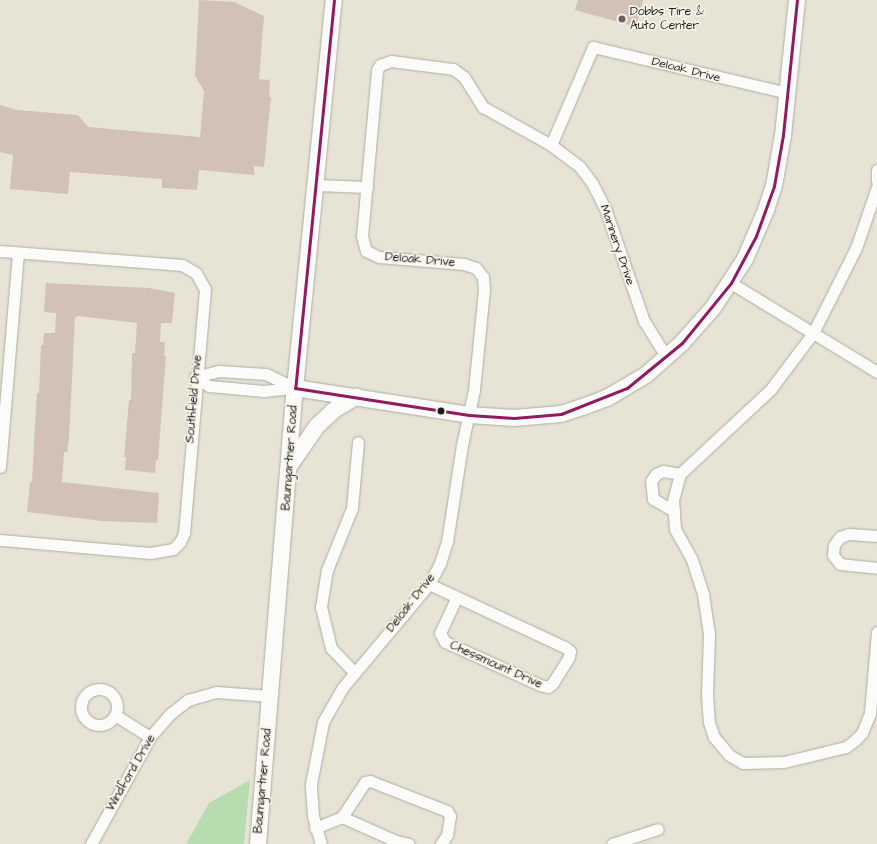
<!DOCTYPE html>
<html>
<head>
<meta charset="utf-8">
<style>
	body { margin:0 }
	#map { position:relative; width:877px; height:844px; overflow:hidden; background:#e7e4d6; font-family:"Architects Daughter",sans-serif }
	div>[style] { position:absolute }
	.green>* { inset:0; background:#b7dcb0 }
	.building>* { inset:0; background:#d2c2b6 }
	.roads { filter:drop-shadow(0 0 1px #aeaca4) drop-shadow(0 0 1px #aeaca4) }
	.street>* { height:11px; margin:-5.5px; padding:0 5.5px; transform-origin:5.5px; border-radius:5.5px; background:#fbfbf9 }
	.street>.ring { margin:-5.5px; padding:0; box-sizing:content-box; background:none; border:11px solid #fbfbf9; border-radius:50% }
	.secondary>* { height:16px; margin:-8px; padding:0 8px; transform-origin:8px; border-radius:8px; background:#fbfbf9 }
	.bus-1>* { height:3px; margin:-1.5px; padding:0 1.5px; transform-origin:1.5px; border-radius:1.5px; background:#901b61 }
	.dots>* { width:11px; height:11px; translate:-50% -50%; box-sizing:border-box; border:2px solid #f7f3e8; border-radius:50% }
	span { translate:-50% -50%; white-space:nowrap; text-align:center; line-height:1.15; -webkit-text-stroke:3.5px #f7f3e8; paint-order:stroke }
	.poi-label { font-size:12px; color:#1c1c1c }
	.left { translate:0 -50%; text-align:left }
	.street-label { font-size:12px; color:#1c1c1c }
</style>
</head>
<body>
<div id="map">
	<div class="green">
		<i style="clip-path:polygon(250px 780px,244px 844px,186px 844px,209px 803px)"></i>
	</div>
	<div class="building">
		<i style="clip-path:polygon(199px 0,234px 2px,264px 16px,259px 79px,270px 80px,269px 97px,271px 97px,264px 167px,254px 166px,254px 175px,199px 170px,197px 190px,162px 188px,162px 179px,70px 172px,68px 194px,10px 189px,13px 155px,0 152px,0 105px,17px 110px,78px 115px,88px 127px,200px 137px,204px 91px,195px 76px)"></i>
		<i style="clip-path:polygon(578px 0,643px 0,636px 27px,575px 10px)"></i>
		<i style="clip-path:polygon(46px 283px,149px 288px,175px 293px,172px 323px,161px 323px,160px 342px,165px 342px,164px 356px,166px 356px,158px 460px,156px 460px,155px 473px,125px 470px,126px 457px,124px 457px,129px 400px,131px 400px,132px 353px,135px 353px,137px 323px,78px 316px,75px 318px,69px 439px,67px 453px,64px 452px,62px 482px,159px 493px,157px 523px,102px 521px,27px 512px,30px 482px,32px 482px,36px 406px,37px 393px,39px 393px,41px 345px,43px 345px,44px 333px,55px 333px,56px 313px,44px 312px)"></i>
	</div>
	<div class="roads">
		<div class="street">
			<i style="left:551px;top:145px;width:36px;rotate:37deg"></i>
			<i style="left:580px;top:167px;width:20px;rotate:53deg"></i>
			<i style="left:592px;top:183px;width:28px;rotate:63deg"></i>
			<i style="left:605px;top:208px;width:120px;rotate:71deg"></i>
			<i style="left:644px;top:321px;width:44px;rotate:58.1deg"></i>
			<i style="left:877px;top:170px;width:11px;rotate:90deg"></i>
			<i style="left:316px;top:185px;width:51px;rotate:2.2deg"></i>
			<i style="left:0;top:251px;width:183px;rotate:4.4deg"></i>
			<i style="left:182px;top:265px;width:16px;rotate:30deg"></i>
			<i style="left:196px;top:273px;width:18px;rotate:61deg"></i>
			<i style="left:205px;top:289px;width:245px;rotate:94.9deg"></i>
			<i style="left:184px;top:533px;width:10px;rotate:114deg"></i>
			<i style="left:180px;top:542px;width:10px;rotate:135deg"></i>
			<i style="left:173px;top:549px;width:23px;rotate:170deg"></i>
			<i style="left:150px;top:553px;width:151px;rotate:-175deg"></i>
			<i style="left:731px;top:283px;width:96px;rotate:31.4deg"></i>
			<i style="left:813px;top:333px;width:95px;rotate:-63.2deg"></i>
			<i style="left:856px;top:248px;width:65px;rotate:-71deg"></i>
			<i style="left:877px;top:372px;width:75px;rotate:-148.6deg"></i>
			<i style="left:813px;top:333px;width:71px;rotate:127deg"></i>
			<i style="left:770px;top:390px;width:123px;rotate:137deg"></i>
			<i style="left:680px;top:474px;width:27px;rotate:105deg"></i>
			<i style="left:673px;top:500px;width:29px;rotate:86deg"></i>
			<i style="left:675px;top:529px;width:35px;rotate:61deg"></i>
			<i style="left:692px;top:560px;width:36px;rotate:72deg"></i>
			<i style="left:703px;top:594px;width:40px;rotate:81.5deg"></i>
			<i style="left:709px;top:634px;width:61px;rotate:91.9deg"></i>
			<i style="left:707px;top:695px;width:27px;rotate:86deg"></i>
			<i style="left:709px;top:722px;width:16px;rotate:72deg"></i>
			<i style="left:714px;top:737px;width:23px;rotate:50deg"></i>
			<i style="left:729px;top:755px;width:16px;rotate:30deg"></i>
			<i style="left:743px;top:763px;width:41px;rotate:-1.4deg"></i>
			<i style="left:784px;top:762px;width:64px;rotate:-13.6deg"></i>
			<i style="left:846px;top:747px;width:11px;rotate:-38deg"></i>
			<i style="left:855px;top:740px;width:10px;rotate:-45deg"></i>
			<i style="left:862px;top:733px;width:22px;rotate:-68deg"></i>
			<i style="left:870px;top:713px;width:81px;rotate:-85.1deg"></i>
			<i style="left:195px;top:377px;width:25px;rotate:-14deg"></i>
			<i style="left:219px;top:371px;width:47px;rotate:3.7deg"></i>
			<i style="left:266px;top:374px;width:32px;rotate:26deg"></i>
			<i style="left:195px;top:377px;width:17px;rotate:33deg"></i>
			<i style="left:209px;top:386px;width:55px;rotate:5.2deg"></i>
			<i style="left:264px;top:391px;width:31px;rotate:-6deg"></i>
			<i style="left:0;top:467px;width:215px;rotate:-85.2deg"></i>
			<i style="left:674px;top:511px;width:24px;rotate:-150deg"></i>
			<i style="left:653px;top:499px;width:18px;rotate:-96deg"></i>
			<i style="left:651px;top:481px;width:9px;rotate:-54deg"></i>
			<i style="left:656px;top:474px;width:8px;rotate:-23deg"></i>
			<i style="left:663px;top:471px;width:17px;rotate:10deg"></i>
			<i style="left:877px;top:536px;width:28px;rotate:-176deg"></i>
			<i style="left:849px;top:534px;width:9px;rotate:162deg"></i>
			<i style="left:840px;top:537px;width:10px;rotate:127deg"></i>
			<i style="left:834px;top:545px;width:10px;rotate:96deg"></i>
			<i style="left:833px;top:555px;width:11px;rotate:52deg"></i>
			<i style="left:840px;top:564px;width:37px;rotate:6deg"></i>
			<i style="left:429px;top:584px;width:150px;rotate:24.9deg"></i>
			<i style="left:565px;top:647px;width:6px;rotate:39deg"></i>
			<i style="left:570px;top:651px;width:6px;rotate:99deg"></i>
			<i style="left:569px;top:657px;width:31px;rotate:122deg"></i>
			<i style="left:553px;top:683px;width:6px;rotate:141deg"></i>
			<i style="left:548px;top:687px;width:8px;rotate:-166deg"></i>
			<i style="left:540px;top:685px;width:104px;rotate:-155.6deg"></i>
			<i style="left:445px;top:642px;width:10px;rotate:-119deg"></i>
			<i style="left:440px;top:633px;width:38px;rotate:-65deg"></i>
			<i style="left:354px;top:672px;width:33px;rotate:-134deg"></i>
			<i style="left:331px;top:648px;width:42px;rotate:-103.7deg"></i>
			<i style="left:321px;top:607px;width:37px;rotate:-81deg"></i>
			<i style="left:327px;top:570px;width:67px;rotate:-68deg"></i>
			<i style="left:352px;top:508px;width:66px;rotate:-84.8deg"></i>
			<i class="ring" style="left:81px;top:689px;width:25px;height:25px"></i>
			<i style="left:115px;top:715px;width:41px;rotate:32.2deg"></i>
			<i style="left:342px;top:817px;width:59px;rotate:24deg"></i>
			<i style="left:396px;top:841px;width:13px;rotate:13deg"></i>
			<i style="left:315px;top:828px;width:29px;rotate:-22deg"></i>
			<i style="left:342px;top:817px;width:42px;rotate:-56.7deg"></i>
			<i style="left:365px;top:782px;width:5px;rotate:-11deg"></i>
			<i style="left:370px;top:781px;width:83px;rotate:21.3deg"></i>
			<i style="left:447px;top:811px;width:6px;rotate:59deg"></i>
			<i style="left:450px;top:816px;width:19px;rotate:99deg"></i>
			<i style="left:447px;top:835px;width:11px;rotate:124deg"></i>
			<i style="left:91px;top:844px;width:122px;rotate:-61.1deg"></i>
			<i style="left:150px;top:737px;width:30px;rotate:-49deg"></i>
			<i style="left:170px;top:714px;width:23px;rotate:-38deg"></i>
			<i style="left:188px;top:700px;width:29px;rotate:-16deg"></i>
			<i style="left:216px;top:692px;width:54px;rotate:4.2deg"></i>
			<i style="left:321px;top:844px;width:29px;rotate:-106deg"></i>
			<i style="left:313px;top:816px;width:32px;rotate:-94deg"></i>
			<i style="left:311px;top:784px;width:63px;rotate:-79deg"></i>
			<i style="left:323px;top:722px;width:40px;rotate:-60.3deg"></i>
			<i style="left:343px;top:687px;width:134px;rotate:-50.1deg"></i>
			<i style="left:429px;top:584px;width:24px;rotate:-62deg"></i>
			<i style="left:440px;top:563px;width:22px;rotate:-72deg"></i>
			<i style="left:447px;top:542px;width:98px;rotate:-81.2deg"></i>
			<i style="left:462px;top:445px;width:56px;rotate:-77.7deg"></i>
			<i style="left:474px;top:390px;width:100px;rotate:-84.3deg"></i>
			<i style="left:484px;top:290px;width:13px;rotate:-94deg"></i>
			<i style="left:483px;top:277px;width:11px;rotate:-128deg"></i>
			<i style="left:476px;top:268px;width:13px;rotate:-162deg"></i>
			<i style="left:464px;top:264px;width:85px;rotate:-175.3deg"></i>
			<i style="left:379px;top:257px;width:14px;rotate:-155deg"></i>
			<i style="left:366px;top:251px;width:16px;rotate:-105deg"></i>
			<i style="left:362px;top:236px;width:167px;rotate:-84.8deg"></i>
			<i style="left:377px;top:70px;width:6px;rotate:-59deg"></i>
			<i style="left:380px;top:65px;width:12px;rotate:-20deg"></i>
			<i style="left:391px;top:61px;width:63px;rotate:7.4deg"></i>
			<i style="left:453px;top:69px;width:14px;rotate:36deg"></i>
			<i style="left:464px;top:77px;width:36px;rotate:58deg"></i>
			<i style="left:483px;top:107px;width:78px;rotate:29.2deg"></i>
			<i style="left:551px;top:145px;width:107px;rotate:-66.8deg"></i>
			<i style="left:593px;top:47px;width:200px;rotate:13.3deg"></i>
			<i style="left:612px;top:844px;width:48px;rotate:-18.1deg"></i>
		</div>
		<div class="secondary">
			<i style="left:295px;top:388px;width:176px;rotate:8.8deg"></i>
			<i style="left:469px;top:415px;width:45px;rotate:3.8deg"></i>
			<i style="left:514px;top:418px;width:47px;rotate:-4.9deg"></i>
			<i style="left:561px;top:414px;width:23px;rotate:-18deg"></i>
			<i style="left:583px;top:407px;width:26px;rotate:-21deg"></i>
			<i style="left:607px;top:398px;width:45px;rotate:-30.5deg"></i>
			<i style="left:646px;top:375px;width:48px;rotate:-41.6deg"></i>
			<i style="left:682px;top:343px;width:47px;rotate:-48.5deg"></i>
			<i style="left:713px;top:308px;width:59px;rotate:-56.9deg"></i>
			<i style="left:745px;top:259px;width:53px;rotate:-66.8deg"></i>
			<i style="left:766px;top:210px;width:25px;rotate:-72deg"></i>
			<i style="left:774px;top:186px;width:52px;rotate:-80deg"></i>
			<i style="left:783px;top:135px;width:136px;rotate:-84.1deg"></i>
			<i style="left:290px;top:465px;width:47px;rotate:-55.3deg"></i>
			<i style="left:317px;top:426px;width:23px;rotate:-43deg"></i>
			<i style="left:334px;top:410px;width:26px;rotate:-31deg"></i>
			<i style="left:258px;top:844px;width:457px;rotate:-85.4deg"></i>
			<i style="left:295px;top:388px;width:390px;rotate:-84.3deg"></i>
		</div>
	</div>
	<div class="bus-1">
		<i style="left:334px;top:0;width:390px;rotate:95.7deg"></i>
		<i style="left:295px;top:388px;width:176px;rotate:8.8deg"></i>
		<i style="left:469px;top:415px;width:45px;rotate:3.8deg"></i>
		<i style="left:514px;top:418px;width:47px;rotate:-4.9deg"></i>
		<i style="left:561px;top:414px;width:71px;rotate:-21.5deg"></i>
		<i style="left:627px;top:388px;width:71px;rotate:-39.3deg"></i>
		<i style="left:682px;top:343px;width:77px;rotate:-50.8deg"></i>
		<i style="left:731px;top:283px;width:53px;rotate:-62deg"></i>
		<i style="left:756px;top:236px;width:53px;rotate:-70.2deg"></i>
		<i style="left:774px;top:186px;width:52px;rotate:-80deg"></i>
		<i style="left:783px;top:135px;width:136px;rotate:-84.1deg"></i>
	</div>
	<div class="dots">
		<i style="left:622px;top:19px;background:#63625d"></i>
		<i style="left:441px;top:411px;background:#1c1c1c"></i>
	</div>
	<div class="poi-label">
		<span class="left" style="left:630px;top:19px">Dobbs Tire &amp;<br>Auto Center</span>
	</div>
	<div class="street-label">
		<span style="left:686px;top:70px;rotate:14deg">Deloak Drive</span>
		<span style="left:617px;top:245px;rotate:71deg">Marinery Drive</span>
		<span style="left:420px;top:260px;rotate:5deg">Deloak Drive</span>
		<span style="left:194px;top:399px;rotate:-85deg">Southfield Drive</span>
		<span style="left:290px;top:458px;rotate:-86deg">Baumgartner Road</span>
		<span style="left:411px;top:603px;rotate:-52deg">Deloak Drive</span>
		<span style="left:496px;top:665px;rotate:24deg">Chessmount Drive</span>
		<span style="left:131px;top:773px;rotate:-60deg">Windford Drive</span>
		<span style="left:263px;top:781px;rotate:-85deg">Baumgartner Road</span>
	</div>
</div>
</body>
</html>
